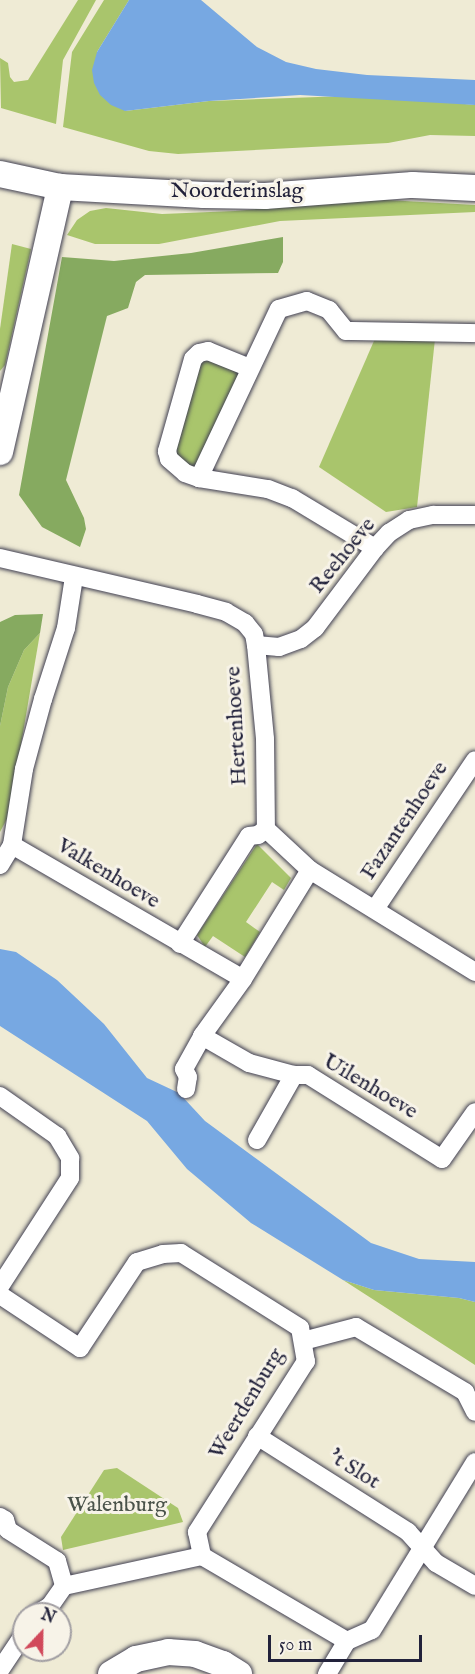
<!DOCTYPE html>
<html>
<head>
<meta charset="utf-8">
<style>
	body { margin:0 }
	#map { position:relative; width:475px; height:1674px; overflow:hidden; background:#efebd5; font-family:"IM FELL English",serif }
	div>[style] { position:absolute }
	.green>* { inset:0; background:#a9c56c }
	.forest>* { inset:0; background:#86aa60 }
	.water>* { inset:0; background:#77a8e2 }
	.roads { filter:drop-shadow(0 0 2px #414052) drop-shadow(0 0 2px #414052) }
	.street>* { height:18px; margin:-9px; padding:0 9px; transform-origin:9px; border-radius:9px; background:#fff }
	.secondary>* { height:26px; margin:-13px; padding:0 13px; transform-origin:13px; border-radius:13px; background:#fff }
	span { translate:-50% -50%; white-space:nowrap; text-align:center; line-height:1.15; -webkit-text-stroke:6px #f7f3e8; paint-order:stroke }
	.street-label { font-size:22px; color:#22223b }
	.park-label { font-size:22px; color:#4a534a }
	.north { position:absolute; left:12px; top:1602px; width:60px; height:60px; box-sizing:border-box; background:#f7f3e8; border:2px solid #a29fa3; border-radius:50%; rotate:22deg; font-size:16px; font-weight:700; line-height:24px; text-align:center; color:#22223b }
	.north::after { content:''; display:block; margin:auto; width:21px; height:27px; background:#d1495b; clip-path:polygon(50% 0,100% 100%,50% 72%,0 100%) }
	.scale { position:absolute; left:268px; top:1635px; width:154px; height:27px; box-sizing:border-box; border:3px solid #22223b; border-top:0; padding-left:8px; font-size:18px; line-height:21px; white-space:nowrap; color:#22223b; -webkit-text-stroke:4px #f7f3e8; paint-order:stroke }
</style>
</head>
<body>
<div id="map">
	<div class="green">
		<i style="clip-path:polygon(78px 0,96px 0,63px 60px,56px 124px,1px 108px,0 58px,8px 63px,10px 77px,14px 82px,28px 80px)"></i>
		<i style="clip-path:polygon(104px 0,129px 0,97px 52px,125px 111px,209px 101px,347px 96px,414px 99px,475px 105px,475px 136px,430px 135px,388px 143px,178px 154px,149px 151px,63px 127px,72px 52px)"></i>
		<i style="clip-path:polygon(370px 199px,475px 205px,475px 212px,280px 221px,159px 244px,95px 244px,67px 235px,77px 220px,90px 211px,106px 208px,162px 214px,235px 211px)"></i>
		<i style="clip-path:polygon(12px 244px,31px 249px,5px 365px,0 371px,0 329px)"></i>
		<i style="clip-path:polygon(377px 334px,435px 339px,417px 507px,386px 512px,319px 467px)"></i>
		<i style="clip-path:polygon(199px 353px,250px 368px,199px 478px,169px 459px)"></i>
		<i style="clip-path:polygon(40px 633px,9px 815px,0 832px,0 726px,8px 687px,24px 650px)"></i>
		<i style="clip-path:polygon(257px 844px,291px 878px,284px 890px,272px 882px,246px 922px,260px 932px,245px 957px,213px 936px,205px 947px,197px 935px)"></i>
		<i style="clip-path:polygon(343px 1280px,374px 1290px,459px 1298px,475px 1302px,475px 1365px)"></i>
		<i style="clip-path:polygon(117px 1468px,178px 1508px,183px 1522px,63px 1550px,61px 1537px,104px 1470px)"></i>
	</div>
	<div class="forest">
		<i style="clip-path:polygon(283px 237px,283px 262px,278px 273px,145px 275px,136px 282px,128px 308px,107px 316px,66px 480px,84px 518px,86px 529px,80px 547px,42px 527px,19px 495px,62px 257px,114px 261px,191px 253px)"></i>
		<i style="clip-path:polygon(43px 614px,40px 633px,24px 650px,8px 687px,0 726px,0 622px,15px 615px)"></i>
	</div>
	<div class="water">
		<i style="clip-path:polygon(129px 0,201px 0,257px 47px,286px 62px,316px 69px,367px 75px,475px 80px,475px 105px,300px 95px,209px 101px,125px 111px,111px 105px,100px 95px,94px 83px,92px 70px,97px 52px)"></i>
		<i style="clip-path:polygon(0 949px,16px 952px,57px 980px,104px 1024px,147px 1078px,179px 1093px,205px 1121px,371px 1243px,419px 1259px,475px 1262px,475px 1302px,459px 1298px,374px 1290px,343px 1280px,251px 1223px,187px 1169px,147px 1121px,0 1026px)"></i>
	</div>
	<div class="roads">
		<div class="street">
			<i style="left:250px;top:368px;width:45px;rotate:-158deg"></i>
			<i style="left:208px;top:351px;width:9px;rotate:167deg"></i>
			<i style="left:199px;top:353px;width:8px;rotate:135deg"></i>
			<i style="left:193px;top:359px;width:96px;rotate:105.8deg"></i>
			<i style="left:167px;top:451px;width:8px;rotate:76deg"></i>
			<i style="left:169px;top:459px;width:21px;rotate:41deg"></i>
			<i style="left:185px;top:473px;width:15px;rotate:20deg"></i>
			<i style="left:199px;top:478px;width:70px;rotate:9.1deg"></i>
			<i style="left:268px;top:489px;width:26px;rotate:21deg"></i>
			<i style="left:292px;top:498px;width:97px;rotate:31.1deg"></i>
			<i style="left:199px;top:478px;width:187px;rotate:-64.7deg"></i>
			<i style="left:279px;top:309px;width:29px;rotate:-16deg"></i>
			<i style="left:307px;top:301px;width:24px;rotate:22deg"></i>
			<i style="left:329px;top:310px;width:27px;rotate:51deg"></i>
			<i style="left:346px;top:331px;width:129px;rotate:0.9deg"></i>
			<i style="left:0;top:558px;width:202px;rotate:13.1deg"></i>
			<i style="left:197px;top:604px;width:30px;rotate:15deg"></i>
			<i style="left:226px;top:612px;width:22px;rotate:30deg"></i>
			<i style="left:245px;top:623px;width:14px;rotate:51deg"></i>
			<i style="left:254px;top:634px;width:11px;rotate:80deg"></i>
			<i style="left:256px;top:645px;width:94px;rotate:84.5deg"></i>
			<i style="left:265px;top:739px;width:90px;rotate:89.4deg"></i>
			<i style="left:266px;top:829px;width:60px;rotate:43deg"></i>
			<i style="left:310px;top:870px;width:194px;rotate:31.7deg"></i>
			<i style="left:74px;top:577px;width:52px;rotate:98.9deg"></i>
			<i style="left:66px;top:628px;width:75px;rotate:107.9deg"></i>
			<i style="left:43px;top:699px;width:73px;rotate:105.2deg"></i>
			<i style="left:24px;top:769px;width:77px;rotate:99deg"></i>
			<i style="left:12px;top:845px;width:267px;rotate:30.1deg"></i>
			<i style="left:256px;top:645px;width:23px;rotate:5deg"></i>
			<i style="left:279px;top:647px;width:23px;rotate:-20deg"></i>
			<i style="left:301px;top:639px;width:18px;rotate:-38deg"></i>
			<i style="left:315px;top:628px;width:100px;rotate:-53.1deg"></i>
			<i style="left:375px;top:548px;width:21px;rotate:-47deg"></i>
			<i style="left:389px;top:533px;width:24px;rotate:-33deg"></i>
			<i style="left:409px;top:520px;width:25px;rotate:-12deg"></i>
			<i style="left:433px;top:515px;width:42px"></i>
			<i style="left:0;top:865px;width:23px;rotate:-59deg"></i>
			<i style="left:310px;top:870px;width:128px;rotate:121.6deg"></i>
			<i style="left:243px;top:979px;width:70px;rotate:125.7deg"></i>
			<i style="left:202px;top:1036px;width:54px;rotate:29.9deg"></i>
			<i style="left:249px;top:1063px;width:47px;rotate:14.9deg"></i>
			<i style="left:294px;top:1075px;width:14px"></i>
			<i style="left:308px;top:1075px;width:158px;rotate:32.1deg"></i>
			<i style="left:442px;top:1159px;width:57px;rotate:-54.9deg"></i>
			<i style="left:375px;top:909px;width:179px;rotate:-56.1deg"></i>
			<i style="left:180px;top:944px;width:128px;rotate:-57.4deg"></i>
			<i style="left:249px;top:836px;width:9px;rotate:-6deg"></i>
			<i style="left:258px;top:835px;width:10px;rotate:-37deg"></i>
			<i style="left:186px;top:1089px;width:12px;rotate:-81deg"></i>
			<i style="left:188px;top:1077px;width:9px;rotate:-117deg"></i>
			<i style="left:184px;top:1069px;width:38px;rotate:-61deg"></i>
			<i style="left:0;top:1096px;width:70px;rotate:35.1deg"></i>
			<i style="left:57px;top:1136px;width:26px;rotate:59deg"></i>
			<i style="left:70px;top:1158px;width:20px;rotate:90deg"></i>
			<i style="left:70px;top:1178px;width:129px;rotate:122.9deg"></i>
			<i style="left:257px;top:1140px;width:75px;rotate:-60.4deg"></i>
			<i style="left:0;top:1295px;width:96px;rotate:33.5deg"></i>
			<i style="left:80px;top:1348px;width:103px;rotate:-56.5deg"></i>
			<i style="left:137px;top:1262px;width:27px;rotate:-17deg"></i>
			<i style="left:163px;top:1254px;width:18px;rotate:-3deg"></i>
			<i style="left:181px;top:1253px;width:141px;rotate:32.2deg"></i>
			<i style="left:300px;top:1328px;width:34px;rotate:80deg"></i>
			<i style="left:306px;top:1361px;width:203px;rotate:122.5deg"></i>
			<i style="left:197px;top:1532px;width:25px;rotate:78deg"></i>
			<i style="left:303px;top:1341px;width:55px;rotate:-14.8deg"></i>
			<i style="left:356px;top:1327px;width:127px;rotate:30.8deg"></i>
			<i style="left:465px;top:1392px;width:22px;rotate:63deg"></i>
			<i style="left:257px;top:1436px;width:179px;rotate:32.4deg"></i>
			<i style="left:408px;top:1532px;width:42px;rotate:47.9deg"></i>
			<i style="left:436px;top:1563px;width:45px;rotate:30.5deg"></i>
			<i style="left:0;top:1517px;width:6px;rotate:31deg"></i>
			<i style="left:5px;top:1520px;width:10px;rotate:73deg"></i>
			<i style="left:8px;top:1530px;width:58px;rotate:32.3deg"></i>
			<i style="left:57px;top:1561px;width:26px;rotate:74deg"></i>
			<i style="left:37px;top:1614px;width:15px;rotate:-32deg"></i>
			<i style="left:50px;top:1606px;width:24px;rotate:-55deg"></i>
			<i style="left:64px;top:1586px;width:141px;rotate:-12.3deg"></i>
			<i style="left:202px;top:1556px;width:168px;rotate:30.4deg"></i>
			<i style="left:0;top:1670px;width:43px;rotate:-56.3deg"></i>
			<i style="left:327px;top:1674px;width:39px;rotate:-59deg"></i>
			<i style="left:347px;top:1641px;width:27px;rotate:-24deg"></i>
			<i style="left:372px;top:1630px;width:197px;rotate:-58.5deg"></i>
		</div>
		<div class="secondary">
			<i style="left:0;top:174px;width:61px;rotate:12.2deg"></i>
			<i style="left:60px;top:187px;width:144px;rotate:3.2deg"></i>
			<i style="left:204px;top:195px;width:61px;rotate:0.9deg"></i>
			<i style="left:265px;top:196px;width:148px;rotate:-4.3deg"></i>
			<i style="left:413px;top:185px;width:62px;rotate:2.8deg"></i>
			<i style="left:0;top:452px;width:272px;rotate:-77.2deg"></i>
			<i style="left:111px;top:1674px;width:29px;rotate:-31deg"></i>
			<i style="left:136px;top:1659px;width:33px;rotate:-12deg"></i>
			<i style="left:168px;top:1652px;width:27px;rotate:4deg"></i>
			<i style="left:195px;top:1654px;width:30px;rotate:20deg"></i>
			<i style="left:223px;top:1664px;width:19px;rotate:32deg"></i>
		</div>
	</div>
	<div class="street-label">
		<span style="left:237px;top:192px">Noorderinslag</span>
		<span style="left:343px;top:556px;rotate:-51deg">Reehoeve</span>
		<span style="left:237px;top:726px;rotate:-93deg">Hertenhoeve</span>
		<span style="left:405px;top:821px;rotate:-56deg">Fazantenhoeve</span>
		<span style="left:108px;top:874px;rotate:31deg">Valkenhoeve</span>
		<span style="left:370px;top:1087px;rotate:31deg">Uilenhoeve</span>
		<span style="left:247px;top:1404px;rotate:-59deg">Weerdenburg</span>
		<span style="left:354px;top:1470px;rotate:32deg">'t Slot</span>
	</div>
	<div class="park-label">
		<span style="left:117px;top:1506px">Walenburg</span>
	</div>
	<div class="north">N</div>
	<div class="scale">50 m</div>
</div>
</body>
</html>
